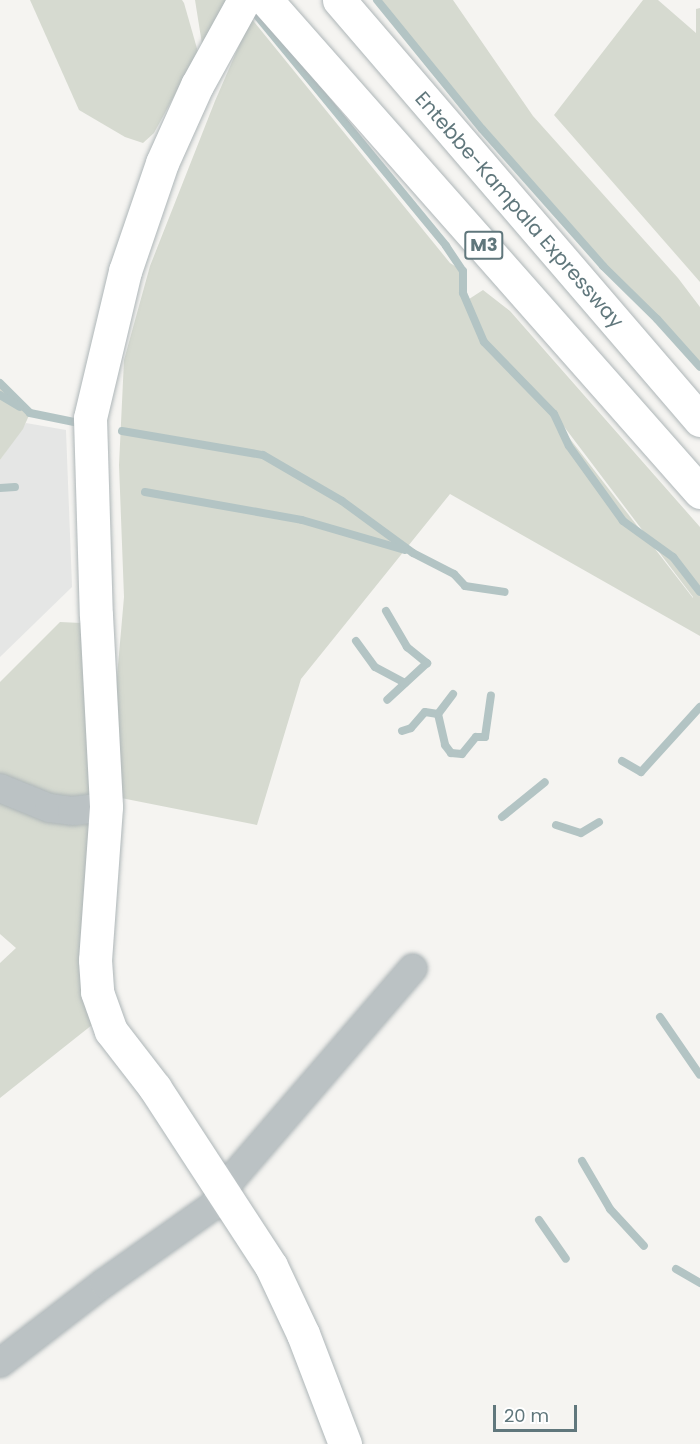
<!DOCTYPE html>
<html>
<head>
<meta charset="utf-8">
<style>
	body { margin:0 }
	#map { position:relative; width:700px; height:1444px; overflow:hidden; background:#f5f4f1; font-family:Poppins,sans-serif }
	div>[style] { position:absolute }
	.built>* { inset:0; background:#e5e6e5 }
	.green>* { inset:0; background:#d6dad0 }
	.stream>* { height:8px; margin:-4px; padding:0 4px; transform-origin:4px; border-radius:4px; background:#b3c4c4 }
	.roads { filter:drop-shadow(0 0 2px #aeb6b8) drop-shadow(0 0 2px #aeb6b8) }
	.street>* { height:28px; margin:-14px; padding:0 14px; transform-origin:14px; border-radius:14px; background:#bbc2c4 }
	.secondary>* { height:33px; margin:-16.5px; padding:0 16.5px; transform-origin:16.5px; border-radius:16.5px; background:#fff }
	.highway>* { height:33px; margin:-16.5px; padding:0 16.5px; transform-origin:16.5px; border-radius:16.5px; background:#fff }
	span { translate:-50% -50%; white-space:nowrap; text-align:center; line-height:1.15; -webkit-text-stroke:6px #fff; paint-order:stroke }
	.shield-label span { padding:2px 4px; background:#fff; border:2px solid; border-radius:4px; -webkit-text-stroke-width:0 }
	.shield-label { font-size:18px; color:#60777c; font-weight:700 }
	.street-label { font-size:20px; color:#60777c }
	.scale { position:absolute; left:493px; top:1405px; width:84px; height:27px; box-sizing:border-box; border:3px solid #60777c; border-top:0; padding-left:8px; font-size:18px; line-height:21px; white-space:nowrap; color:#60777c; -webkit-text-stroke:4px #fff; paint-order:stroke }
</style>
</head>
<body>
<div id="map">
	<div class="built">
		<i style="clip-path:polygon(26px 423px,66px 430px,72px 587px,0 657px,0 460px)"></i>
	</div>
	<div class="green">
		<i style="clip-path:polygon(30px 0,182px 0,184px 3px,198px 52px,154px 133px,143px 143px,125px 137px,79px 110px)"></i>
		<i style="clip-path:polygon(195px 0,227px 0,202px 44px)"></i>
		<i style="clip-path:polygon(377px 0,453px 0,533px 116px,678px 278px,700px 307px,700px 367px,657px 319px,603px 266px,482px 129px)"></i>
		<i style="clip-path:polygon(643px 0,658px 0,696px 33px,696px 9px,700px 8px,700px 282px,554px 115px)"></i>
		<i style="clip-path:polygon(evenodd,251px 18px,450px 263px,463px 271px,463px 293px,466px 301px,483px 290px,510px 311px,700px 527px,700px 636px,450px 494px,301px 679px,257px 825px,111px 796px,114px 711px,124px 597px,119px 465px,124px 360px,150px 266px,215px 101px,251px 18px,556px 416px,693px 597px,693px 598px,560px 426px,556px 416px)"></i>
		<i style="clip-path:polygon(0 383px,30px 413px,23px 429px,0 460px)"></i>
		<i style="clip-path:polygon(60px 622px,81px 623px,93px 793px,67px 804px,0 779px,0 682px)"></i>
		<i style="clip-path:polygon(0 799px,73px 825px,95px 823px,86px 1011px,97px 1021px,0 1098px,0 963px,16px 948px,0 934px)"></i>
	</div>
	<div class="stream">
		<i style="left:377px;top:0;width:166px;rotate:50.9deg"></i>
		<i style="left:482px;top:129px;width:183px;rotate:48.5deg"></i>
		<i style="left:603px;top:266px;width:76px;rotate:44.5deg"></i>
		<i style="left:657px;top:319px;width:64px;rotate:48.1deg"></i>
		<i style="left:250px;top:7px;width:309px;rotate:50.6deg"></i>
		<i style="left:446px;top:246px;width:30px;rotate:56deg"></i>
		<i style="left:463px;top:271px;width:22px;rotate:90deg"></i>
		<i style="left:463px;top:293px;width:53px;rotate:66.8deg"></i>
		<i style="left:484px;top:342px;width:100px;rotate:45.8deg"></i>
		<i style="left:554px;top:414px;width:35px;rotate:65deg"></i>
		<i style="left:569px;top:446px;width:92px;rotate:54.2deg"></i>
		<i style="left:623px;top:521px;width:62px;rotate:35.8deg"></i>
		<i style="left:673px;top:557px;width:44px;rotate:52.4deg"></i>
		<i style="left:0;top:383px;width:42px;rotate:45deg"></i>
		<i style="left:30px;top:413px;width:55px;rotate:11.5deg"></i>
		<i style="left:0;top:395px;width:23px;rotate:31deg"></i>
		<i style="left:122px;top:431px;width:143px;rotate:9.7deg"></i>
		<i style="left:263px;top:455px;width:91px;rotate:30.2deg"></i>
		<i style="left:342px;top:501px;width:88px;rotate:36.2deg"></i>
		<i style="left:413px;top:553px;width:46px;rotate:27.1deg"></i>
		<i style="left:454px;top:574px;width:16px;rotate:47deg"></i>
		<i style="left:465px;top:586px;width:40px;rotate:8.5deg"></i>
		<i style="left:0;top:488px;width:15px;rotate:-4deg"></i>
		<i style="left:145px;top:492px;width:159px;rotate:10.1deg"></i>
		<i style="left:302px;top:520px;width:107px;rotate:16.2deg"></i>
		<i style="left:386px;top:611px;width:42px;rotate:59.7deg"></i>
		<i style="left:407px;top:647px;width:26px;rotate:39deg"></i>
		<i style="left:427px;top:663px;width:54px;rotate:137.2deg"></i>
		<i style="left:356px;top:641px;width:32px;rotate:54deg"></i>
		<i style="left:375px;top:667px;width:34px;rotate:28deg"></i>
		<i style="left:438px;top:714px;width:32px;rotate:77deg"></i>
		<i style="left:445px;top:745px;width:10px;rotate:53deg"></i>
		<i style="left:451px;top:753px;width:11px;rotate:5deg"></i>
		<i style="left:462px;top:754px;width:22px;rotate:-51deg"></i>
		<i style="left:476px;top:737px;width:9px"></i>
		<i style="left:485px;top:737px;width:42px;rotate:-81.9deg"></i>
		<i style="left:402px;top:731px;width:9px;rotate:-18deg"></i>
		<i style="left:411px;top:728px;width:21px;rotate:-49deg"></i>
		<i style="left:425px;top:712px;width:13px;rotate:9deg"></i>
		<i style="left:438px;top:714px;width:25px;rotate:-53deg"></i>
		<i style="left:622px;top:761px;width:22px;rotate:30deg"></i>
		<i style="left:641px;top:772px;width:88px;rotate:-47.8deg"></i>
		<i style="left:502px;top:817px;width:55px;rotate:-39.1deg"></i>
		<i style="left:556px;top:825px;width:26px;rotate:18deg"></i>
		<i style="left:581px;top:833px;width:21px;rotate:-31deg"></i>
		<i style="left:660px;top:1017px;width:70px;rotate:55.4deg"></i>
		<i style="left:582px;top:1161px;width:56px;rotate:59.7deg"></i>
		<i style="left:610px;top:1209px;width:50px;rotate:47.4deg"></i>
		<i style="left:539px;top:1220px;width:47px;rotate:55.3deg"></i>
		<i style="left:676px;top:1269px;width:28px;rotate:30deg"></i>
	</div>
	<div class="roads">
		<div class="street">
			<i style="left:0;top:788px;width:53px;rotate:22.2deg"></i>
			<i style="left:49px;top:808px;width:23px;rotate:7deg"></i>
			<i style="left:72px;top:811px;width:34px;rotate:-7deg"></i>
			<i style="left:223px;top:1189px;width:291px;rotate:-49.3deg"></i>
			<i style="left:0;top:1363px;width:131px;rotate:-37.6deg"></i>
			<i style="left:104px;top:1283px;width:151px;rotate:-35.3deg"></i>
		</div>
		<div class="secondary">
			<i style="left:244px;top:0;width:97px;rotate:118.9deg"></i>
			<i style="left:197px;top:85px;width:85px;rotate:114.2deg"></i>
			<i style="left:162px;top:163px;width:114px;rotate:108.9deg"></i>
			<i style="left:125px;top:271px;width:151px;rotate:103.4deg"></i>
			<i style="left:90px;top:418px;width:197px;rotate:88.3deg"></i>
			<i style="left:96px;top:615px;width:192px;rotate:87deg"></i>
			<i style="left:106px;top:807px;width:153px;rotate:94.1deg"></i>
			<i style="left:95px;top:960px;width:32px;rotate:86deg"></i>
			<i style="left:97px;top:992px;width:41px;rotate:70.3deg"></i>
			<i style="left:111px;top:1031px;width:72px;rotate:52.3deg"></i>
			<i style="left:155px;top:1088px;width:212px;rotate:56.9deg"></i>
			<i style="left:271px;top:1266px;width:75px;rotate:64.8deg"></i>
			<i style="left:303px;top:1334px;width:118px;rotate:69.1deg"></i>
		</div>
		<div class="highway">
			<i style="left:266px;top:0;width:656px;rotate:48.58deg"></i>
			<i style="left:339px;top:0;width:554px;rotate:49.32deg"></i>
		</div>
	</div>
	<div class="shield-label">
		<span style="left:484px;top:245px">M3</span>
	</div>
	<div class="street-label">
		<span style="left:519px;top:210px;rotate:49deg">Entebbe-Kampala Expressway</span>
	</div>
	<div class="scale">20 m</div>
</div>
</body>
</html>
